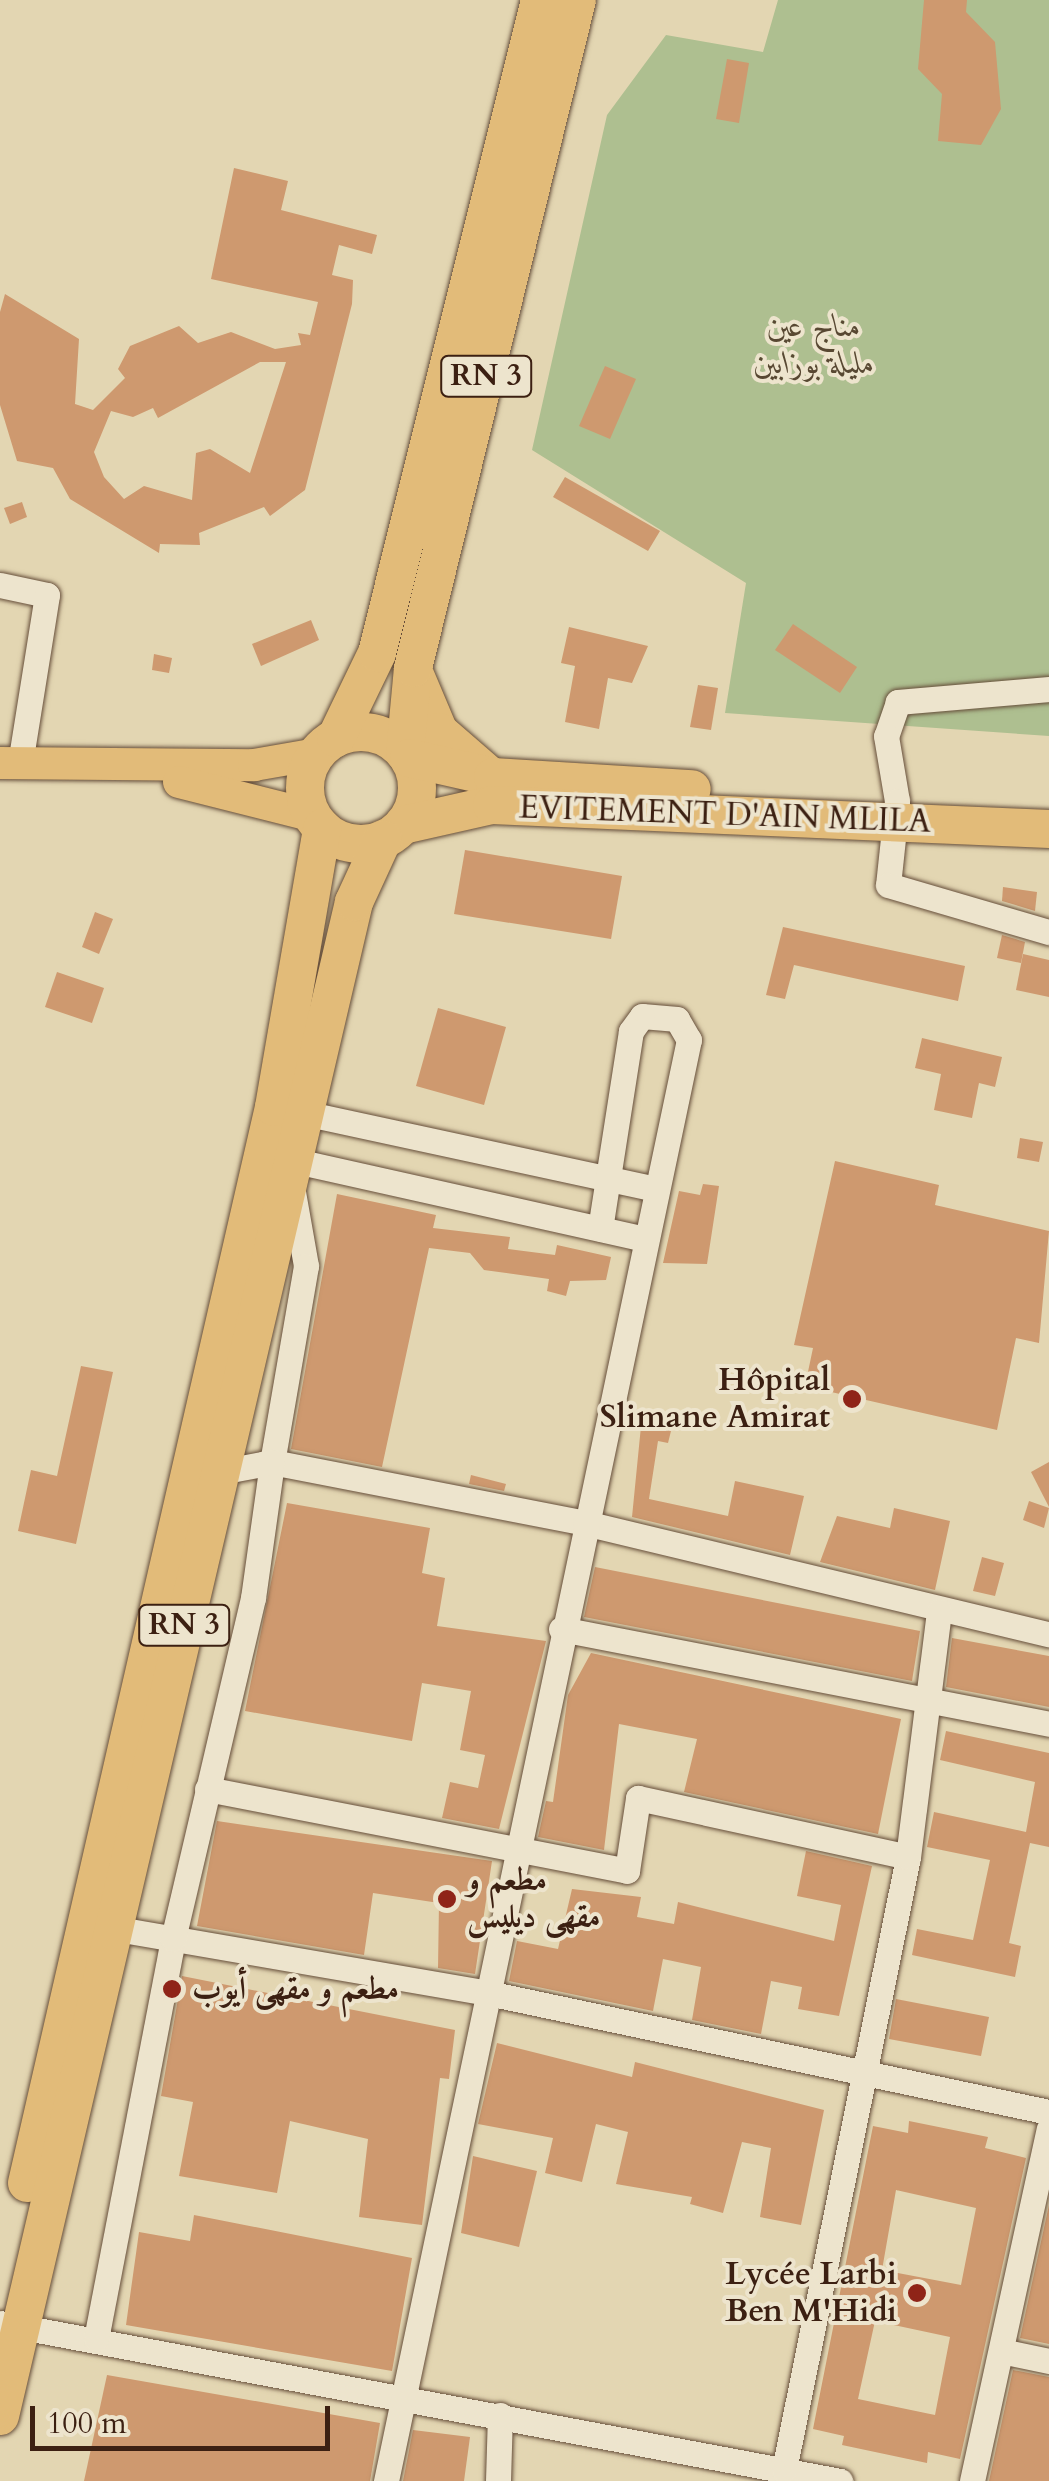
<!DOCTYPE html>
<html>
<head>
<meta charset="utf-8">
<style>
	body { margin:0 }
	#map { position:relative; width:1049px; height:2481px; overflow:hidden; background:#e3d6b2; font-family:Cardo,Amiri,serif }
	div>[style] { position:absolute }
	.green>* { inset:0; background:#aebf90 }
	.building>* { inset:0; background:#ce996f }
	.roads { filter:drop-shadow(0 0 2px #664e3a) drop-shadow(0 0 2px #664e3a) }
	.minor>* { height:25px; margin:-12.5px; padding:0 12.5px; transform-origin:12.5px; border-radius:12.5px; background:#ede4cd }
	.major>* { height:32px; margin:-16px; padding:0 16px; transform-origin:16px; border-radius:16px; background:#e2bb79 }
	.highway>* { height:38px; margin:-19px; padding:0 19px; transform-origin:19px; border-radius:19px; background:#e2bb79 }
	.highway>.ring { margin:-19px; padding:0; box-sizing:content-box; background:none; border:38px solid #e2bb79; border-radius:50% }
	.dots>* { width:28px; height:28px; translate:-50% -50%; box-sizing:border-box; border:5px solid #ede4cd; border-radius:50% }
	span { translate:-50% -50%; white-space:nowrap; text-align:center; line-height:1.15; -webkit-text-stroke:8px #ede4cd; paint-order:stroke }
	.shield-label span { padding:2px 8px; background:#ede4cd; border:2px solid; border-radius:8px; -webkit-text-stroke-width:0 }
	.shield-label { font-size:30px; color:#3c2012; font-weight:700 }
	.park-label { font-size:32px; color:#584832; font-style:italic }
	.street-label { font-size:32px; color:#3c2012 }
	.poi-label { font-size:32px; color:#3c2012; font-weight:700 }
	.right { translate:-100% -50%; text-align:right }
	.left { translate:0 -50%; text-align:left }
	.scale { position:absolute; left:30px; top:2406px; width:300px; height:45px; box-sizing:border-box; border:5px solid #3c2012; border-top:0; padding-left:12px; font-size:30px; line-height:35px; white-space:nowrap; color:#3c2012; -webkit-text-stroke:8px #ede4cd; paint-order:stroke }
</style>
</head>
<body>
<div id="map">
	<div class="green">
		<i style="clip-path:polygon(778px 0,1049px 0,1049px 736px,725px 713px,746px 583px,532px 450px,607px 115px,666px 35px,763px 52px)"></i>
	</div>
	<div class="building">
		<i style="clip-path:polygon(924px 0,967px 0,966px 12px,995px 42px,1001px 109px,981px 145px,938px 141px,942px 94px,918px 69px)"></i>
		<i style="clip-path:polygon(727px 59px,749px 63px,739px 123px,716px 119px)"></i>
		<i style="clip-path:polygon(evenodd,234px 168px,288px 181px,281px 210px,377px 235px,372px 254px,339px 245px,332px 275px,353px 280px,352px 304px,305px 490px,270px 516px,264px 507px,199px 533px,200px 545px,160px 544px,159px 553px,70px 499px,53px 468px,17px 461px,0 405px,0 312px,5px 294px,79px 339px,75px 404px,93px 410px,125px 378px,118px 369px,130px 346px,179px 326px,198px 343px,231px 332px,275px 349px,301px 345px,298px 333px,310px 335px,318px 302px,211px 279px,234px 168px,260px 362px,286px 362px,250px 473px,210px 449px,196px 453px,192px 500px,144px 486px,124px 499px,104px 477px,94px 452px,111px 411px,133px 417px,153px 408px,158px 418px,260px 362px)"></i>
		<i style="clip-path:polygon(605px 366px,636px 379px,610px 439px,579px 426px)"></i>
		<i style="clip-path:polygon(565px 477px,660px 531px,648px 551px,553px 497px)"></i>
		<i style="clip-path:polygon(22px 502px,27px 517px,10px 524px,4px 508px)"></i>
		<i style="clip-path:polygon(311px 620px,319px 640px,261px 666px,252px 644px)"></i>
		<i style="clip-path:polygon(793px 624px,857px 667px,840px 693px,775px 650px)"></i>
		<i style="clip-path:polygon(569px 627px,648px 646px,632px 683px,608px 678px,599px 729px,565px 722px,575px 666px,561px 663px)"></i>
		<i style="clip-path:polygon(154px 654px,172px 658px,169px 673px,152px 670px)"></i>
		<i style="clip-path:polygon(698px 685px,718px 688px,711px 730px,690px 727px)"></i>
		<i style="clip-path:polygon(465px 850px,622px 876px,611px 939px,454px 914px)"></i>
		<i style="clip-path:polygon(1003px 887px,1037px 892px,1035px 911px,1002px 901px)"></i>
		<i style="clip-path:polygon(95px 912px,113px 919px,99px 954px,82px 947px)"></i>
		<i style="clip-path:polygon(783px 927px,965px 966px,958px 1001px,794px 965px,785px 999px,766px 995px)"></i>
		<i style="clip-path:polygon(1002px 935px,1025px 942px,1021px 963px,997px 958px)"></i>
		<i style="clip-path:polygon(1023px 954px,1049px 960px,1049px 997px,1016px 990px)"></i>
		<i style="clip-path:polygon(57px 972px,104px 988px,92px 1023px,45px 1007px)"></i>
		<i style="clip-path:polygon(438px 1008px,506px 1027px,484px 1105px,416px 1086px)"></i>
		<i style="clip-path:polygon(922px 1038px,1002px 1057px,995px 1087px,979px 1083px,972px 1118px,934px 1110px,941px 1074px,915px 1068px)"></i>
		<i style="clip-path:polygon(1020px 1138px,1043px 1142px,1039px 1162px,1017px 1158px)"></i>
		<i style="clip-path:polygon(835px 1161px,939px 1185px,935px 1205px,1049px 1231px,1039px 1343px,1016px 1338px,997px 1430px,805px 1386px,813px 1348px,794px 1345px)"></i>
		<i style="clip-path:polygon(703px 1184px,719px 1186px,707px 1264px,663px 1263px,679px 1191px,700px 1195px)"></i>
		<i style="clip-path:polygon(337px 1194px,436px 1215px,433px 1228px,510px 1237px,508px 1249px,555px 1255px,557px 1245px,611px 1257px,606px 1280px,570px 1281px,566px 1296px,547px 1291px,549px 1279px,484px 1270px,470px 1253px,429px 1248px,382px 1467px,291px 1449px)"></i>
		<i style="clip-path:polygon(81px 1366px,113px 1372px,76px 1544px,18px 1531px,31px 1470px,57px 1476px)"></i>
		<i style="clip-path:polygon(642px 1416px,673px 1423px,668px 1443px,658px 1441px,649px 1499px,728px 1516px,735px 1481px,804px 1496px,790px 1555px,632px 1517px)"></i>
		<i style="clip-path:polygon(1049px 1462px,1049px 1507px,1031px 1472px)"></i>
		<i style="clip-path:polygon(471px 1475px,506px 1484px,504px 1491px,469px 1484px)"></i>
		<i style="clip-path:polygon(1029px 1501px,1049px 1508px,1044px 1528px,1023px 1520px)"></i>
		<i style="clip-path:polygon(287px 1503px,430px 1528px,422px 1573px,445px 1578px,437px 1626px,546px 1641px,499px 1829px,442px 1818px,450px 1782px,478px 1788px,485px 1755px,460px 1750px,471px 1691px,422px 1683px,412px 1741px,245px 1711px)"></i>
		<i style="clip-path:polygon(894px 1508px,950px 1521px,935px 1590px,820px 1562px,837px 1516px,890px 1528px)"></i>
		<i style="clip-path:polygon(982px 1557px,1004px 1563px,995px 1596px,973px 1591px)"></i>
		<i style="clip-path:polygon(595px 1567px,920px 1631px,912px 1681px,584px 1617px)"></i>
		<i style="clip-path:polygon(952px 1638px,1049px 1656px,1049px 1707px,946px 1687px)"></i>
		<i style="clip-path:polygon(591px 1653px,901px 1719px,878px 1834px,684px 1792px,697px 1739px,619px 1724px,604px 1850px,538px 1837px,546px 1801px,553px 1802px,568px 1695px)"></i>
		<i style="clip-path:polygon(946px 1731px,1049px 1753px,1049px 1847px,1030px 1843px,1009px 1943px,1021px 1946px,1015px 1977px,912px 1955px,917px 1929px,973px 1940px,990px 1860px,927px 1847px,934px 1812px,1026px 1832px,1035px 1782px,940px 1760px)"></i>
		<i style="clip-path:polygon(217px 1821px,492px 1861px,475px 1974px,438px 1968px,439px 1903px,373px 1893px,364px 1955px,197px 1926px)"></i>
		<i style="clip-path:polygon(806px 1851px,872px 1866px,839px 2016px,798px 2009px,802px 1987px,771px 1981px,761px 2034px,692px 2020px,701px 1967px,663px 1959px,653px 2011px,509px 1981px,517px 1941px,558px 1949px,572px 1889px,641px 1897px,637px 1917px,674px 1924px,678px 1902px,834px 1941px,841px 1905px,797px 1896px)"></i>
		<i style="clip-path:polygon(182px 1976px,455px 2030px,449px 2079px,440px 2078px,422px 2225px,359px 2217px,368px 2139px,290px 2121px,277px 2193px,179px 2176px,193px 2102px,161px 2096px)"></i>
		<i style="clip-path:polygon(896px 1999px,989px 2017px,981px 2056px,889px 2039px)"></i>
		<i style="clip-path:polygon(497px 2043px,632px 2077px,635px 2062px,824px 2110px,801px 2225px,760px 2217px,771px 2148px,742px 2142px,723px 2213px,690px 2204px,692px 2197px,616px 2184px,628px 2132px,596px 2124px,582px 2182px,545px 2173px,553px 2138px,478px 2124px)"></i>
		<i style="clip-path:polygon(evenodd,909px 2121px,988px 2137px,985px 2148px,1026px 2158px,960px 2459px,928px 2452px,927px 2463px,842px 2445px,844px 2436px,813px 2429px,873px 2126px,908px 2133px,909px 2121px,896px 2190px,976px 2208px,961px 2285px,882px 2270px,896px 2190px,909px 2121px,875px 2321px,950px 2337px,935px 2415px,858px 2399px,875px 2321px)"></i>
		<i style="clip-path:polygon(473px 2156px,537px 2171px,519px 2247px,461px 2233px)"></i>
		<i style="clip-path:polygon(1049px 2205px,1049px 2344px,1020px 2338px)"></i>
		<i style="clip-path:polygon(194px 2215px,412px 2258px,392px 2371px,126px 2325px,139px 2232px,190px 2241px)"></i>
		<i style="clip-path:polygon(1013px 2370px,1049px 2377px,1049px 2481px,989px 2481px)"></i>
		<i style="clip-path:polygon(107px 2375px,380px 2423px,370px 2481px,84px 2481px)"></i>
		<i style="clip-path:polygon(413px 2430px,470px 2437px,464px 2481px,403px 2481px)"></i>
	</div>
	<div class="roads">
		<div class="minor">
			<i style="left:0;top:585px;width:48px;rotate:12deg"></i>
			<i style="left:47px;top:595px;width:171px;rotate:99.1deg"></i>
			<i style="left:1049px;top:689px;width:152px;rotate:175.1deg"></i>
			<i style="left:898px;top:702px;width:36px;rotate:109deg"></i>
			<i style="left:886px;top:736px;width:66px;rotate:80.4deg"></i>
			<i style="left:897px;top:801px;width:84px;rotate:96.1deg"></i>
			<i style="left:888px;top:885px;width:168px;rotate:16.3deg"></i>
			<i style="left:304px;top:1113px;width:360px;rotate:12.2deg"></i>
			<i style="left:278px;top:1157px;width:376px;rotate:12.6deg"></i>
			<i style="left:293px;top:1192px;width:75px;rotate:80deg"></i>
			<i style="left:306px;top:1266px;width:199px;rotate:99.8deg"></i>
			<i style="left:272px;top:1462px;width:319px;rotate:11deg"></i>
			<i style="left:585px;top:1523px;width:477px;rotate:13.5deg"></i>
			<i style="left:561px;top:1629px;width:497px;rotate:11deg"></i>
			<i style="left:207px;top:1789px;width:428px;rotate:11deg"></i>
			<i style="left:627px;top:1871px;width:74px;rotate:-81.4deg"></i>
			<i style="left:638px;top:1798px;width:276px;rotate:12.3deg"></i>
			<i style="left:100px;top:1926px;width:394px;rotate:9.8deg"></i>
			<i style="left:488px;top:1993px;width:573px;rotate:11.98deg"></i>
			<i style="left:0;top:2323px;width:855px;rotate:10.65deg"></i>
			<i style="left:96px;top:2339px;width:407px;rotate:-79.1deg"></i>
			<i style="left:173px;top:1939px;width:350px;rotate:-76.8deg"></i>
			<i style="left:253px;top:1598px;width:137px;rotate:-82deg"></i>
			<i style="left:272px;top:1462px;width:53px;rotate:169.1deg"></i>
			<i style="left:1001px;top:2351px;width:49px;rotate:11.8deg"></i>
			<i style="left:784px;top:2470px;width:625px;rotate:-78.56deg"></i>
			<i style="left:908px;top:1857px;width:248px;rotate:-82.8deg"></i>
			<i style="left:386px;top:2481px;width:1473px;rotate:-78.13deg"></i>
			<i style="left:689px;top:1040px;width:24px;rotate:-120deg"></i>
			<i style="left:677px;top:1019px;width:35px;rotate:-175deg"></i>
			<i style="left:642px;top:1016px;width:19px;rotate:126deg"></i>
			<i style="left:631px;top:1031px;width:200px;rotate:98.9deg"></i>
			<i style="left:498px;top:2481px;width:66px;rotate:-88.3deg"></i>
			<i style="left:972px;top:2481px;width:360px;rotate:-77.7deg"></i>
		</div>
		<div class="major">
			<i style="left:0;top:763px;width:254px;rotate:0.5deg"></i>
			<i style="left:254px;top:765px;width:64px;rotate:-9.9deg"></i>
			<i style="left:179px;top:782px;width:138px;rotate:14.2deg"></i>
		</div>
		<div class="highway">
			<i style="left:415px;top:675px;width:62px;rotate:67.2deg"></i>
			<i style="left:439px;top:732px;width:67px;rotate:40.8deg"></i>
			<i class="ring" style="left:305px;top:732px;width:74px;height:74px"></i>
			<i style="left:336px;top:738px;width:94px;rotate:-64.2deg"></i>
			<i style="left:377px;top:653px;width:673px;rotate:-75.98deg"></i>
			<i style="left:405px;top:753px;width:85px;rotate:-84.6deg"></i>
			<i style="left:413px;top:668px;width:688px;rotate:-76.21deg"></i>
			<i style="left:409px;top:758px;width:86px;rotate:12.7deg"></i>
			<i style="left:493px;top:777px;width:199px;rotate:3.5deg"></i>
			<i style="left:403px;top:825px;width:91px;rotate:-12.7deg"></i>
			<i style="left:492px;top:805px;width:558px;rotate:2.47deg"></i>
			<i style="left:27px;top:2183px;width:1104px;rotate:-77.07deg"></i>
			<i style="left:274px;top:1107px;width:283px;rotate:-80.2deg"></i>
			<i style="left:0;top:2416px;width:1555px;rotate:-76.84deg"></i>
			<i style="left:354px;top:902px;width:69px;rotate:-65.3deg"></i>
		</div>
	</div>
	<div class="dots">
		<i style="left:852px;top:1399px;background:#8f2418"></i>
		<i style="left:447px;top:1899px;background:#8f2418"></i>
		<i style="left:172px;top:1989px;background:#8f2418"></i>
		<i style="left:917px;top:2293px;background:#8f2418"></i>
	</div>
	<div class="shield-label">
		<span style="left:486px;top:376px">RN 3</span>
		<span style="left:184px;top:1625px">RN 3</span>
	</div>
	<div class="park-label">
		<span style="left:814px;top:345px">مناج عين<br>مليلة بوزابين</span>
	</div>
	<div class="street-label">
		<span style="left:725px;top:815px;rotate:2deg">EVITEMENT D'AIN MLILA</span>
	</div>
	<div class="poi-label">
		<span class="right" style="left:830px;top:1399px">Hôpital<br>Slimane Amirat</span>
		<span class="left" style="left:467px;top:1899px">مطعم و<br>مقهى ديليس</span>
		<span class="left" style="left:192px;top:1989px">مطعم و مقهى أيوب</span>
		<span class="right" style="left:897px;top:2293px">Lycée Larbi<br>Ben M'Hidi</span>
	</div>
	<div class="scale">100 m</div>
</div>
</body>
</html>
